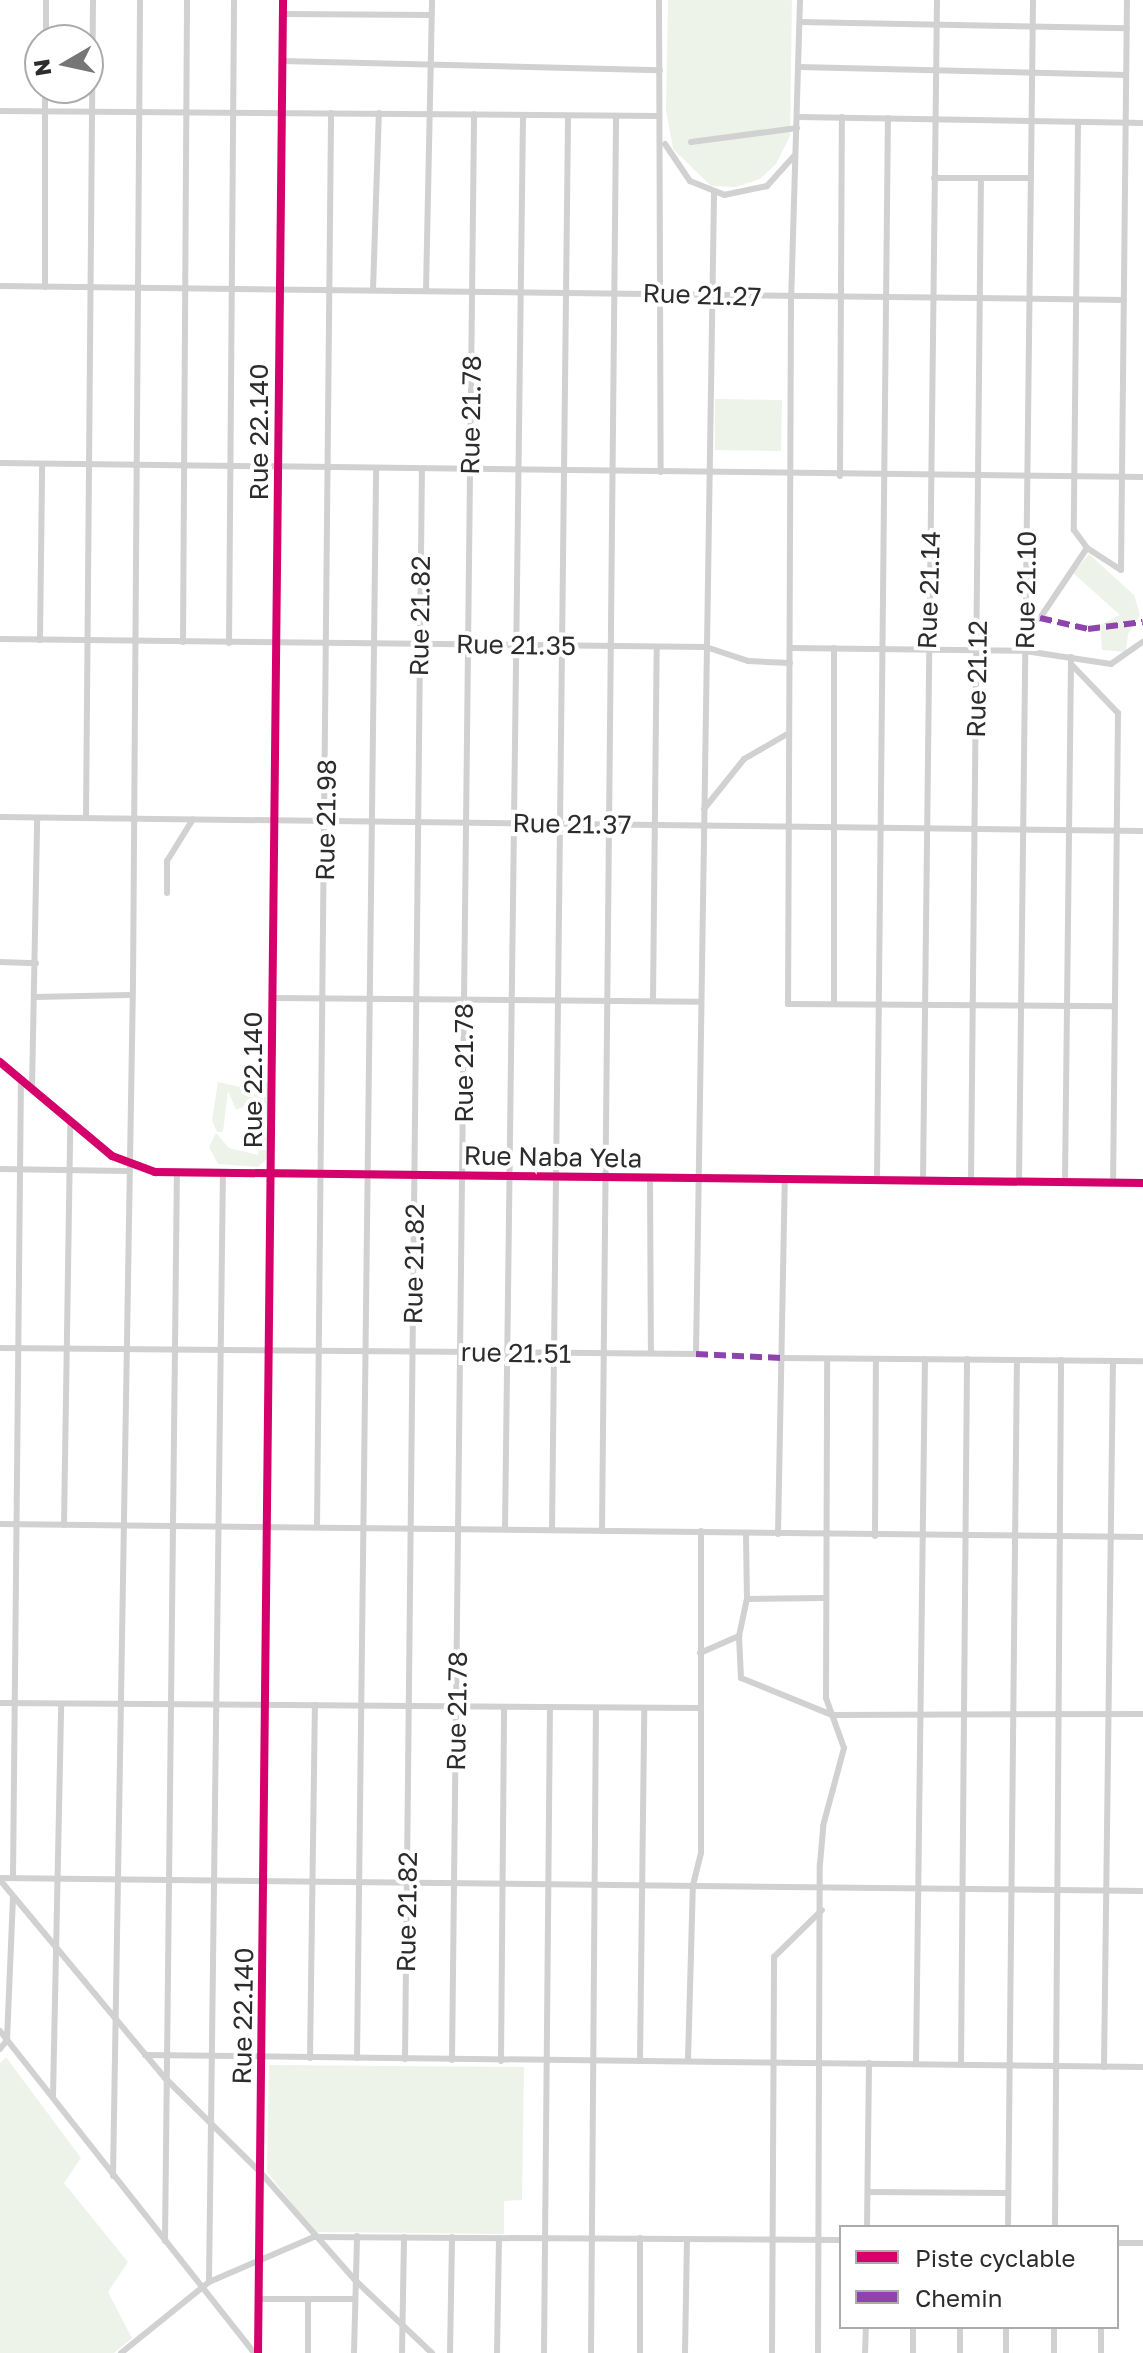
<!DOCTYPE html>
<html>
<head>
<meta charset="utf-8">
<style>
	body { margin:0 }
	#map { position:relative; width:1143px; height:2353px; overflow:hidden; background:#fff; font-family:"Golos Text",sans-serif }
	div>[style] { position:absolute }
	.green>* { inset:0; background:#eef3ea }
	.minor>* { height:6px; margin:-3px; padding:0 3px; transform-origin:3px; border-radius:3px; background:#d1d1d1 }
	.tertiary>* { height:8px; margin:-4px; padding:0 4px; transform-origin:4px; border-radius:4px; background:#d1d1d1 }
	.quiet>* { height:6px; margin-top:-3px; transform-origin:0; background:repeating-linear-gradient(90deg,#8e44ad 0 12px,transparent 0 18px) }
	.cycleway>* { height:8px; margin:-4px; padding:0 4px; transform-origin:4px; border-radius:4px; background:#d6006c }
	span { translate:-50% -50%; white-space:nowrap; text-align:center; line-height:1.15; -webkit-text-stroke:8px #fff; paint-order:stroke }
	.street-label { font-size:26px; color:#2c2c2c }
	.legend { position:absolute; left:839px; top:2225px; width:280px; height:104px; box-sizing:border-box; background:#fff; border:2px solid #ababab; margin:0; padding:10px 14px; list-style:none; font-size:24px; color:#2c2c2c }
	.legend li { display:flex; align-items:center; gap:16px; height:40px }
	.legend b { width:40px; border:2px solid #ababab }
	.north { position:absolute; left:24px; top:24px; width:80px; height:80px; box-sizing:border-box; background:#fff; border:2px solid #ababab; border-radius:50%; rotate:261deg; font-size:22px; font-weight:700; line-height:32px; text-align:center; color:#2c2c2c }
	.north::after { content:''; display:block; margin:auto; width:28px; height:36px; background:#767676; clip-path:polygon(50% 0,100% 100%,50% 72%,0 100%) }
</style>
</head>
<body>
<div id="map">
	<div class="green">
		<i style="clip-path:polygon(668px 0,792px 0,790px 136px,776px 164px,760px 179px,736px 187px,711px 186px,673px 149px,666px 110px)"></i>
		<i style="clip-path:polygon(715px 399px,782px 400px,781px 451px,715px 450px)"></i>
		<i style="clip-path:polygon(1089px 554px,1134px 595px,1140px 615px,1128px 634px,1126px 652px,1102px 650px,1100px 625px,1120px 615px,1073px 573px)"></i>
		<i style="clip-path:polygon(218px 1082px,240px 1087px,269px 1082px,269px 1121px,257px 1125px,262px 1108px,257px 1100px,236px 1110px,228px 1091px,223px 1132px,217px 1132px,212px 1120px)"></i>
		<i style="clip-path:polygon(268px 1127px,270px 1156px,258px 1167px,218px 1164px,209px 1147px,216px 1133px,229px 1148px,258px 1155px,260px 1133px)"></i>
		<i style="clip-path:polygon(6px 2057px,81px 2158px,64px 2183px,128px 2262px,108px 2292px,132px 2338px,114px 2353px,0 2353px,0 2063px)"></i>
		<i style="clip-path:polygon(269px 2065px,524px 2067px,522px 2200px,504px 2201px,504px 2234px,314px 2232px,267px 2172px)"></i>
	</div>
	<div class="minor">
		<i style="left:659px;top:0;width:472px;rotate:89.8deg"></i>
		<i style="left:800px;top:0;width:298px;rotate:91.7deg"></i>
		<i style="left:791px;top:298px;width:706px;rotate:90.24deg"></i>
		<i style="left:788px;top:1004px;width:326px;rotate:0.4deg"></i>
		<i style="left:283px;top:14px;width:148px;rotate:0.4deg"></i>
		<i style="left:800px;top:22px;width:327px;rotate:1.1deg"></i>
		<i style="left:46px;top:40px;width:40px;rotate:-90deg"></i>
		<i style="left:282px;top:61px;width:378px;rotate:1.4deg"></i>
		<i style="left:799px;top:67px;width:327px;rotate:1.4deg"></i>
		<i style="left:45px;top:88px;width:199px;rotate:90deg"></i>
		<i style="left:0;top:111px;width:659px;rotate:0.43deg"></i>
		<i style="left:799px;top:117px;width:344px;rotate:1deg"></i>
		<i style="left:1078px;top:122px;width:408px;rotate:90.6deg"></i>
		<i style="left:1074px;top:530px;width:22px;rotate:54deg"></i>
		<i style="left:1087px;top:548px;width:40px;rotate:32.9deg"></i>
		<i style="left:691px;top:142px;width:107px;rotate:-7.5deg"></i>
		<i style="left:665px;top:144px;width:45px;rotate:56deg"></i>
		<i style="left:690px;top:181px;width:37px;rotate:22deg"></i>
		<i style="left:724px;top:195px;width:44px;rotate:-11.8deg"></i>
		<i style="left:767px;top:186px;width:40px;rotate:-48deg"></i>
		<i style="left:934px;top:178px;width:97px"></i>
		<i style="left:0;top:286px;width:1124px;rotate:0.71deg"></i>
		<i style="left:373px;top:290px;width:177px;rotate:-88.1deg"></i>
		<i style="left:426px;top:290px;width:290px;rotate:-88.8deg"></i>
		<i style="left:0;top:463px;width:1143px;rotate:0.7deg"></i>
		<i style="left:840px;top:476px;width:359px;rotate:-89.7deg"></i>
		<i style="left:1121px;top:570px;width:570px;rotate:-89.4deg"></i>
		<i style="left:1026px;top:627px;width:17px;rotate:-33deg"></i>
		<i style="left:1040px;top:618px;width:84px;rotate:-56.1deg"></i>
		<i style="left:0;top:639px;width:706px;rotate:0.65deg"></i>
		<i style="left:706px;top:647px;width:44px;rotate:18.4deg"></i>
		<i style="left:748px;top:661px;width:42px;rotate:2.7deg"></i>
		<i style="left:40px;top:640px;width:176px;rotate:-89.3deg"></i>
		<i style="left:183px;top:642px;width:642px;rotate:-89.64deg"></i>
		<i style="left:229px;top:643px;width:643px;rotate:-89.55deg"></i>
		<i style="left:790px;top:648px;width:235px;rotate:0.7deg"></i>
		<i style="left:1025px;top:651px;width:87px;rotate:8.6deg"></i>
		<i style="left:1111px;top:664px;width:39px;rotate:-35deg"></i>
		<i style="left:1071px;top:664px;width:68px;rotate:46.2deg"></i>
		<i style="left:1118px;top:713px;width:469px;rotate:90.6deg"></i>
		<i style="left:704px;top:809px;width:64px;rotate:-51.3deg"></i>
		<i style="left:744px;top:759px;width:52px;rotate:-30deg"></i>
		<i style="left:0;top:817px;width:1143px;rotate:0.7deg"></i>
		<i style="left:86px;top:818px;width:818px;rotate:-89.51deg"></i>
		<i style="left:167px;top:893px;width:32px;rotate:-90deg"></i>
		<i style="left:167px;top:861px;width:49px;rotate:-58.2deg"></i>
		<i style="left:0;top:962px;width:36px;rotate:2deg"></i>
		<i style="left:35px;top:997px;width:94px;rotate:-1.2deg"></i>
		<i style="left:273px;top:998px;width:427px;rotate:0.5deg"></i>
		<i style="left:653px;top:1000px;width:353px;rotate:-89.4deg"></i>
		<i style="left:834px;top:1003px;width:355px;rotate:-90deg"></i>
		<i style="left:32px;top:1089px;width:271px;rotate:-88.9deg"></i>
		<i style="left:0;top:1169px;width:126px;rotate:0.9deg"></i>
		<i style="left:650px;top:1178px;width:175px;rotate:89.7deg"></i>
		<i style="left:877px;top:1179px;width:1061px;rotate:-89.41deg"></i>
		<i style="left:923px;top:1180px;width:1180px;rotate:-89.32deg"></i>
		<i style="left:971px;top:1180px;width:1002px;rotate:-89.43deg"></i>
		<i style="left:1019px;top:1181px;width:1181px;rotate:-89.32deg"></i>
		<i style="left:1065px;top:1181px;width:524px;rotate:-89.34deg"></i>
		<i style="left:0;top:1348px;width:696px;rotate:0.49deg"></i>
		<i style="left:696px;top:1354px;width:1161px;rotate:-89.11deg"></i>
		<i style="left:782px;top:1358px;width:361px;rotate:0.5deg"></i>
		<i style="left:0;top:1524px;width:1143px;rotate:0.65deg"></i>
		<i style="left:64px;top:1525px;width:403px;rotate:-89.1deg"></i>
		<i style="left:317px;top:1527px;width:1414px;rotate:-89.43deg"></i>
		<i style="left:505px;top:1529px;width:1414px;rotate:-89.27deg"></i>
		<i style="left:552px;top:1530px;width:1414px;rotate:-89.35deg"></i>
		<i style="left:602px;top:1531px;width:1415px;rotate:-89.43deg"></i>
		<i style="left:778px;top:1534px;width:355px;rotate:-88.9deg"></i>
		<i style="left:875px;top:1536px;width:177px;rotate:-89.7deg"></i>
		<i style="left:747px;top:1599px;width:79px;rotate:-0.7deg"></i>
		<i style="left:739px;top:1636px;width:42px;rotate:87.3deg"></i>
		<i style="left:741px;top:1678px;width:98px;rotate:22.1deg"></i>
		<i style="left:832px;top:1715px;width:311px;rotate:-0.2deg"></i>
		<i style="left:700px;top:1653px;width:43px;rotate:-23.6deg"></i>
		<i style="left:739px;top:1636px;width:38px;rotate:-78deg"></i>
		<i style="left:747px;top:1599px;width:66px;rotate:-90.9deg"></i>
		<i style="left:0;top:1703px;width:700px;rotate:0.41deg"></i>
		<i style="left:0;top:1878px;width:1143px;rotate:0.65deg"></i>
		<i style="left:13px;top:1878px;width:798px;rotate:-89.43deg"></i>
		<i style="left:0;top:1880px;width:259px;rotate:50.2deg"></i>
		<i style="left:166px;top:2079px;width:134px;rotate:44.7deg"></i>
		<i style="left:261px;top:2173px;width:144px;rotate:48.7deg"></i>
		<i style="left:356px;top:2281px;width:105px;rotate:43.5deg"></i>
		<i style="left:0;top:2031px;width:410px;rotate:51.7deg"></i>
		<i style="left:0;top:2049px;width:11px;rotate:-52deg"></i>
		<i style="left:7px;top:2040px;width:144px;rotate:-87.6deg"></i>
		<i style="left:145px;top:2055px;width:998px;rotate:0.69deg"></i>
		<i style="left:310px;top:2058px;width:353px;rotate:-89.2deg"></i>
		<i style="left:357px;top:2058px;width:1589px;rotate:-89.31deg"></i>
		<i style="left:405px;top:2059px;width:1590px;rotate:-89.39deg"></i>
		<i style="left:452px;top:2060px;width:1946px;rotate:-89.35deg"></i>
		<i style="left:688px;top:2060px;width:175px;rotate:-88.4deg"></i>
		<i style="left:693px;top:1885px;width:33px;rotate:-76deg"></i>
		<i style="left:701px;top:1853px;width:322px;rotate:-90deg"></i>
		<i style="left:501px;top:2061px;width:354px;rotate:-89.5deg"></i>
		<i style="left:640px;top:2061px;width:352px;rotate:-89.3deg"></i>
		<i style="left:916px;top:2064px;width:705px;rotate:-89.27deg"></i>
		<i style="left:961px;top:2065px;width:706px;rotate:-89.51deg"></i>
		<i style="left:1104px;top:2067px;width:706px;rotate:-89.27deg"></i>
		<i style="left:53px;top:2096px;width:392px;rotate:-88.8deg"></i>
		<i style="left:113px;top:2176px;width:1191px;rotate:-89.04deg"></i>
		<i style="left:133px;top:985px;width:985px;rotate:-89.59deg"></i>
		<i style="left:868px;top:2192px;width:140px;rotate:0.4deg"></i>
		<i style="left:867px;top:2227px;width:164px;rotate:-89.3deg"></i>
		<i style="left:1008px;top:2227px;width:867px;rotate:-89.41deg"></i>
		<i style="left:1055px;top:2227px;width:867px;rotate:-89.6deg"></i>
		<i style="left:165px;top:2241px;width:1068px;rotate:-89.36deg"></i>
		<i style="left:1117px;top:2243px;width:26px"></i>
		<i style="left:209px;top:2282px;width:1109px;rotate:-89.28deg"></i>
		<i style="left:259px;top:2299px;width:96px"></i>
		<i style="left:121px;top:2353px;width:113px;rotate:-38.9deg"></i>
		<i style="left:209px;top:2282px;width:114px;rotate:-23.2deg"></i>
		<i style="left:314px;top:2237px;width:527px;rotate:0.33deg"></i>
		<i style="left:258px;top:2353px;width:2353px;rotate:-89.39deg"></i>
		<i style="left:308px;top:2353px;width:53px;rotate:-90deg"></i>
		<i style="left:354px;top:2353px;width:117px;rotate:-88.5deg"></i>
		<i style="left:402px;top:2353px;width:116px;rotate:-89deg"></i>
		<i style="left:450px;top:2353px;width:116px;rotate:-89deg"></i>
		<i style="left:497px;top:2353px;width:115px;rotate:-89deg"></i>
		<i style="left:544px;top:2353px;width:644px;rotate:-89.47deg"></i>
		<i style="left:591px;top:2353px;width:644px;rotate:-89.56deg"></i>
		<i style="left:640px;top:2353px;width:115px;rotate:-90deg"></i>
		<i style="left:685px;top:2353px;width:114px;rotate:-89deg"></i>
		<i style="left:772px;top:2353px;width:396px;rotate:-89.7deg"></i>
		<i style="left:774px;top:1957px;width:67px;rotate:-44.4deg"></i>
		<i style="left:818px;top:2353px;width:489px;rotate:-89.8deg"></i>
		<i style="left:820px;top:1864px;width:38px;rotate:-85deg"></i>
		<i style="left:823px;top:1826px;width:81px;rotate:-74.9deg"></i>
		<i style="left:844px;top:1748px;width:53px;rotate:-109.8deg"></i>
		<i style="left:826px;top:1698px;width:339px;rotate:-89.8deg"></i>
		<i style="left:865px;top:2353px;width:26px;rotate:-88deg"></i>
		<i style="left:913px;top:2353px;width:26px;rotate:-90deg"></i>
		<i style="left:960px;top:2353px;width:26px;rotate:-90deg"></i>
		<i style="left:1006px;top:2353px;width:26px;rotate:-90deg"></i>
		<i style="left:1054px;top:2353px;width:26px;rotate:-90deg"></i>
		<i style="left:1101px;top:2353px;width:26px;rotate:-90deg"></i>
	</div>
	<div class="tertiary">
		<i style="left:0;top:1062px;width:146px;rotate:40deg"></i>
		<i style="left:112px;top:1156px;width:46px;rotate:20.4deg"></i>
		<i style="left:155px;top:1172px;width:988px;rotate:0.64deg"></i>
	</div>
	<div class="quiet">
		<i style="left:1040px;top:618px;width:49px;rotate:12.9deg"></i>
		<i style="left:1088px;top:629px;width:55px;rotate:-7.3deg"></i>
		<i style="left:696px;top:1354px;width:86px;rotate:2.7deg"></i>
	</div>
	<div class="cycleway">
		<i style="left:0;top:1062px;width:146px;rotate:40deg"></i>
		<i style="left:112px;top:1156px;width:46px;rotate:20.4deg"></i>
		<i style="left:155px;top:1172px;width:988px;rotate:0.64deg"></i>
		<i style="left:258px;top:2353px;width:2353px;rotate:-89.39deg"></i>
	</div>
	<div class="street-label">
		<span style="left:702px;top:295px;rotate:2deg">Rue 21.27</span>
		<span style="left:471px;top:415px;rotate:-89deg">Rue 21.78</span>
		<span style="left:259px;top:432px;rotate:-90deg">Rue 22.140</span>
		<span style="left:929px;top:590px;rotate:-88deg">Rue 21.14</span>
		<span style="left:1026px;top:590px;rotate:-89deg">Rue 21.10</span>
		<span style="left:420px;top:616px;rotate:-89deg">Rue 21.82</span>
		<span style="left:516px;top:645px;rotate:1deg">Rue 21.35</span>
		<span style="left:977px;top:679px;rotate:-89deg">Rue 21.12</span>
		<span style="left:326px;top:820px;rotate:-89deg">Rue 21.98</span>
		<span style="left:572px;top:824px;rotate:1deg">Rue 21.37</span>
		<span style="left:464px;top:1063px;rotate:-90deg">Rue 21.78</span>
		<span style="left:253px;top:1080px;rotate:-90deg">Rue 22.140</span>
		<span style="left:553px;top:1157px;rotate:1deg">Rue Naba Yela</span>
		<span style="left:414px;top:1264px;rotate:-89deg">Rue 21.82</span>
		<span style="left:516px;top:1353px;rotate:1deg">rue 21.51</span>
		<span style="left:457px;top:1711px;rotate:-89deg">Rue 21.78</span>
		<span style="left:407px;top:1912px;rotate:-89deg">Rue 21.82</span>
		<span style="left:243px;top:2016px;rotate:-89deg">Rue 22.140</span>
	</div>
	<ul class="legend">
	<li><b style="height:10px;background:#d6006c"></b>Piste cyclable</li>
	<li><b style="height:10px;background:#8e44ad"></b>Chemin</li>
	</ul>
	<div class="north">N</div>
</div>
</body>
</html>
